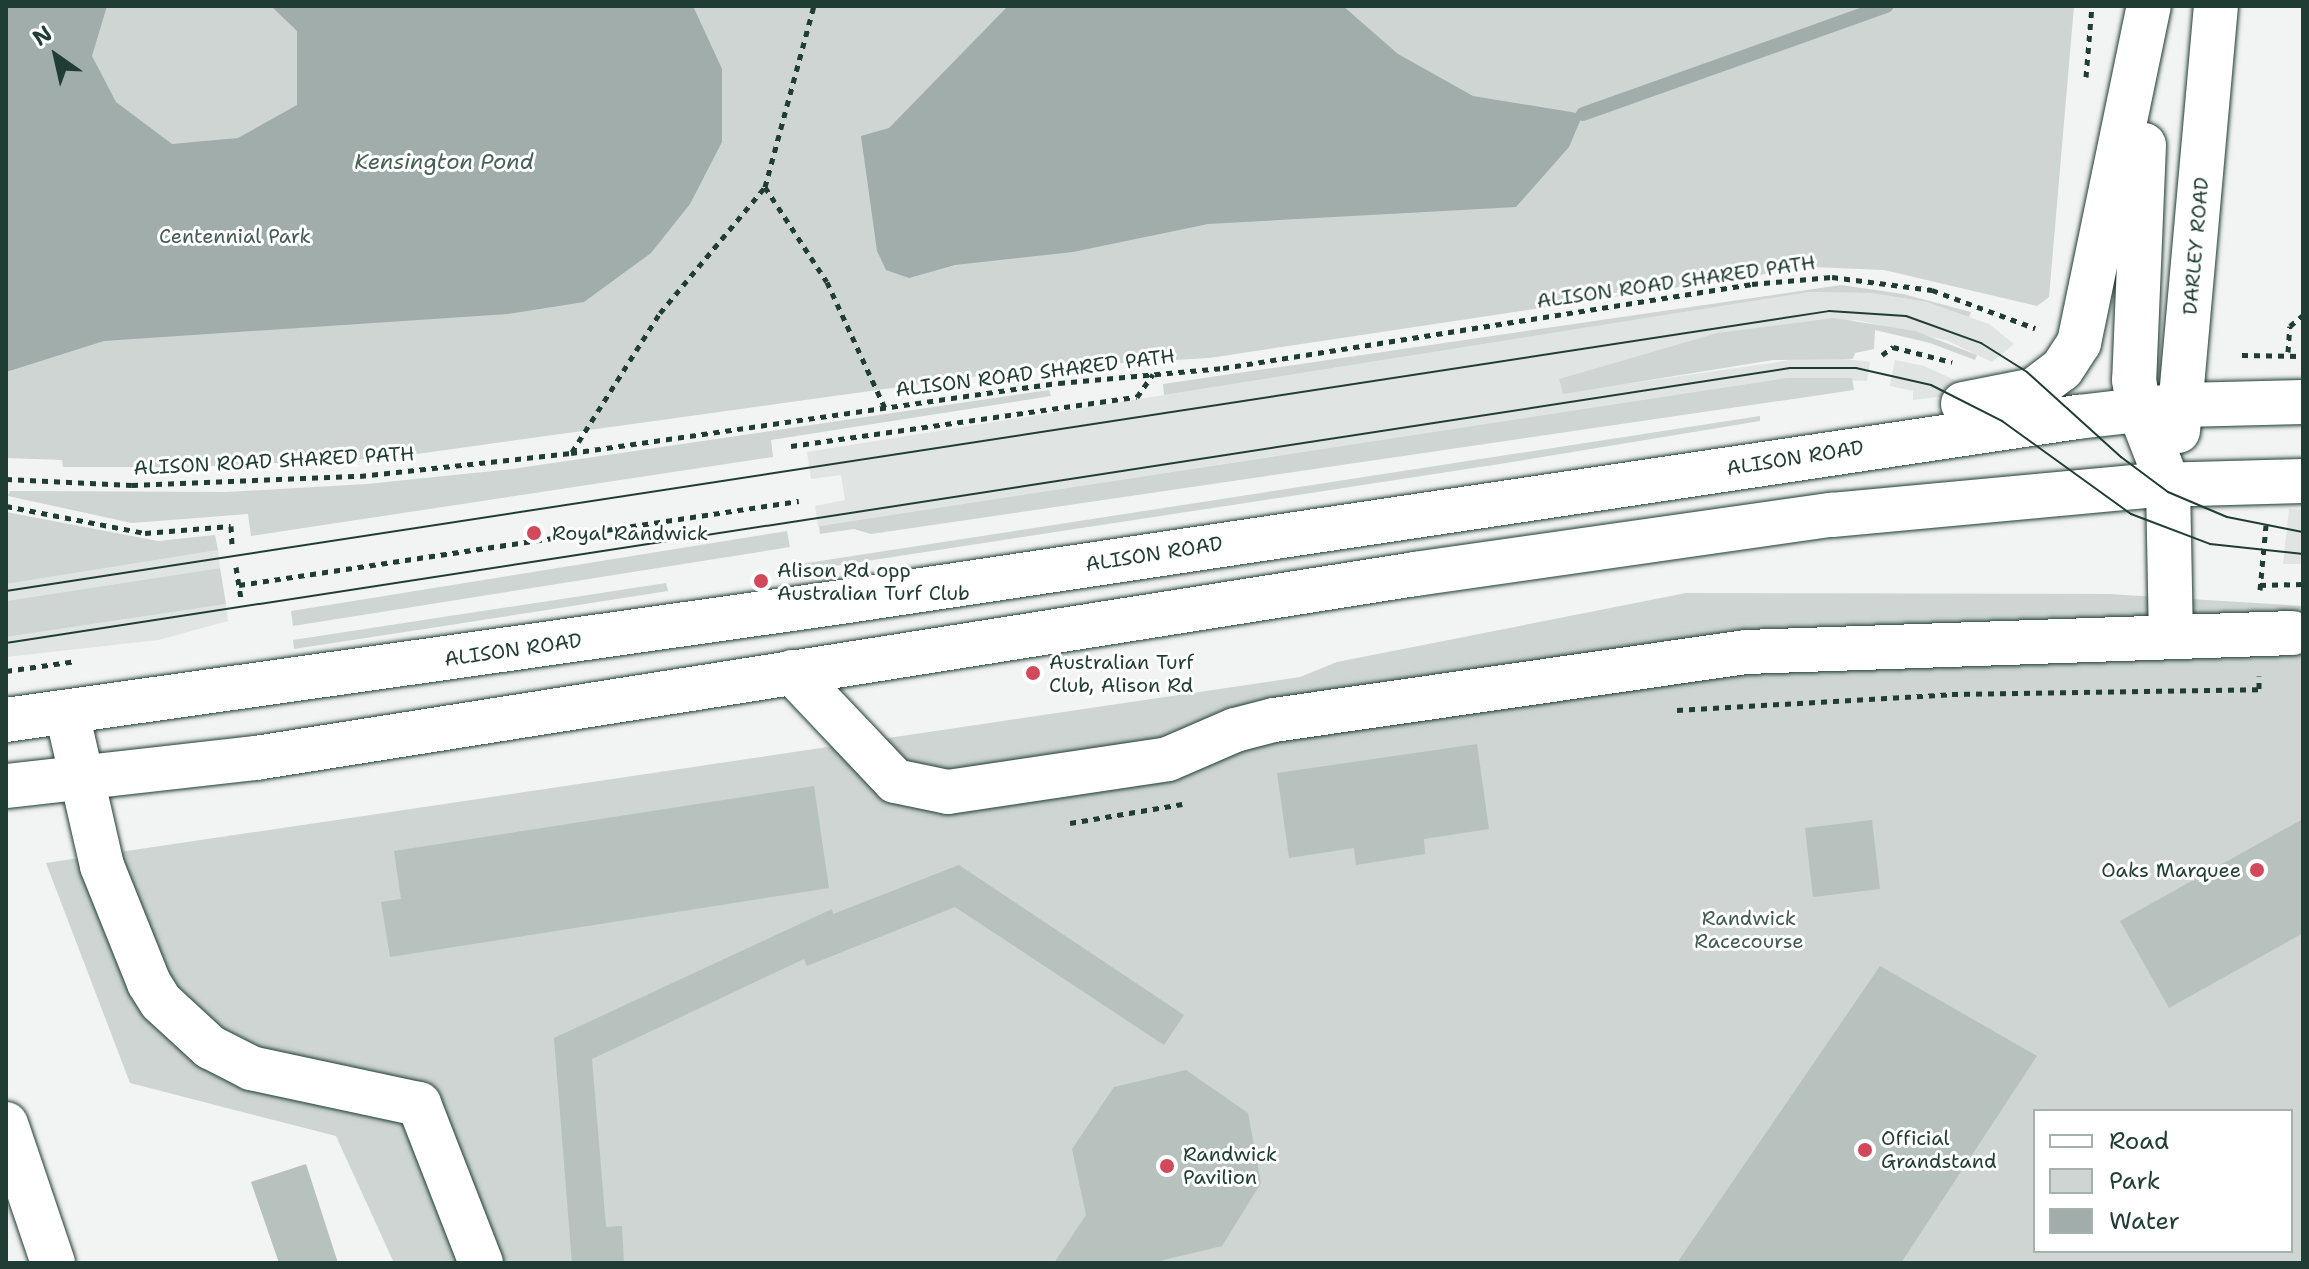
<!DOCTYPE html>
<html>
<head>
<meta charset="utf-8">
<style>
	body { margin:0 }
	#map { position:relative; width:2309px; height:1269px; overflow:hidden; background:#f2f3f3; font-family:"Shantell Sans",sans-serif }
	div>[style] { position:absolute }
	.built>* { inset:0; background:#e0e4e3 }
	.green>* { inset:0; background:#ced5d3 }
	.water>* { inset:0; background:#a1adaa }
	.stream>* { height:14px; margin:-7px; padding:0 7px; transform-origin:7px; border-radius:7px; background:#a1adaa }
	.building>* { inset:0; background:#b7c1bd }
	.path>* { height:5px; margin-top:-2.5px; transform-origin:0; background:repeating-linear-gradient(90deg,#1f3d34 0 6px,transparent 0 12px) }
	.roads { filter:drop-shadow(0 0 2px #1f3d34) drop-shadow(0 0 2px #1f3d34) }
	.minor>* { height:44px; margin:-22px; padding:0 22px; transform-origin:22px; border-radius:22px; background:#fff }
	.major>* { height:44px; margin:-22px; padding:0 22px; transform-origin:22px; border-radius:22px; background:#fff }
	.tram>* { height:2px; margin:-1px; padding:0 1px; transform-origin:1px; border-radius:1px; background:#1f3d34 }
	.dots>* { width:22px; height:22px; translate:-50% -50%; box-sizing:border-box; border:4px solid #fff; border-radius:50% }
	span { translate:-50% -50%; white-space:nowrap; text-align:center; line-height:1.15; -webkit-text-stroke:6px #fff; paint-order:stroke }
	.park-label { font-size:20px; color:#425b54 }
	.street-label { font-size:20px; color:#1f3d34 }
	.poi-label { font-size:20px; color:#1f3d34 }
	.left { translate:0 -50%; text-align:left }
	.right { translate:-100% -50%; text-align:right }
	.water-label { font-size:22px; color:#465f57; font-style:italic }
	.frame { position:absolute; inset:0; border:8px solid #1f3d34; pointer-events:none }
	.legend { position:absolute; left:2033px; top:1109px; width:260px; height:144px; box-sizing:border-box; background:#fff; border:2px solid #a5b1ae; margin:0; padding:10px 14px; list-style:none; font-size:24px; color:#1f3d34 }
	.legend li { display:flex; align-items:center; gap:16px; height:40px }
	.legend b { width:40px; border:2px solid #a5b1ae }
	.north { position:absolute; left:16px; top:16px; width:80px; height:80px; -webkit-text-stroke:6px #fff; paint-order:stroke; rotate:326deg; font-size:22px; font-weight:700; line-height:32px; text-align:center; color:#1f3d34 }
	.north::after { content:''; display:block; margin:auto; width:28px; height:36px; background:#1f3d34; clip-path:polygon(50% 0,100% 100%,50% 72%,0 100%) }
</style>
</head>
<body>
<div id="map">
	<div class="built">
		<i style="clip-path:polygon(1809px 292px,1871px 293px,1927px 302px,1989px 324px,2014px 344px,1992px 362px,1946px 340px,1856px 320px,1717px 333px,1559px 379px,1563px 393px,1819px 356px,1870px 362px,1867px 381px,1786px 378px,818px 526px,815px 506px,845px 500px,841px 475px,811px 479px,807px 452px)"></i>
		<i style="clip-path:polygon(1895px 360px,1924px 366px,1981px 392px,1913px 400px,1913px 391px,1890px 386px)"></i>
		<i style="clip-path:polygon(2289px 509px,2303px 510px,2303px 564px,2283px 564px)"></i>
		<i style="clip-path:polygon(218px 550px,220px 568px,6px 601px,6px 584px)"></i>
		<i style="clip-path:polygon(226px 604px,228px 621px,158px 640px,6px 657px,6px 637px)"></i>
	</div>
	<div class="green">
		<i style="clip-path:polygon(6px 6px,2074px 6px,2049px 297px,2037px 306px,1884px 270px,1812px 267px,1209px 358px,1036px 368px,388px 458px,190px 467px,63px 467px,62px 460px,6px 458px)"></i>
		<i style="clip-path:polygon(1841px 285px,1903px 294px,1971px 312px,1969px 317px,1927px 302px,1871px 293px,1810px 292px,1164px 395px,1163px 384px)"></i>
		<i style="clip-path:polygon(1834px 318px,1915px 331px,1977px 355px,1975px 360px,1930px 343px,1875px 330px,1874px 349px,1855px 353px,1853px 359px,1773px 360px,1563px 394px,1559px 379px,1717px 333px)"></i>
		<i style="clip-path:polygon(1786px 378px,1852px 378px,1854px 390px,871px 534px,854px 529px,820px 534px,819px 526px)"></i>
		<i style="clip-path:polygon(1049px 390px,1051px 396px,771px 440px,773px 457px,251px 536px,248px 514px,132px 523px,8px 496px,10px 491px,226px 492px,367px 484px,512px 469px)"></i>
		<i style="clip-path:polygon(1760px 416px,1760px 421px,1506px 463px,782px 574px,781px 567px)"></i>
		<i style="clip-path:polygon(6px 512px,158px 541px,215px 535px,218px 550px,6px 584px)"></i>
		<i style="clip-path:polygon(787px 531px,790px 547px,293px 626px,291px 611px)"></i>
		<i style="clip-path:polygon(220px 568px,226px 604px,6px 637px,6px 601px)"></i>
		<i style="clip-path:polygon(666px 583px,668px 591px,457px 624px,294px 649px,293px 640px)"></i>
		<i style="clip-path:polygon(evenodd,1686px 593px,2109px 594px,2303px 606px,2303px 1263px,394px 1263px,336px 1136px,130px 1083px,46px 863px,1300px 677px,1337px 662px,1686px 593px,2035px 1111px,2291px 1111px,2291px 1251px,2035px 1251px,2035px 1111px)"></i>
	</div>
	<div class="water">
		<i style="clip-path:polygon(6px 6px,107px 6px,92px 56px,116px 102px,172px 144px,238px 138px,297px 105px,297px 31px,271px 6px,693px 6px,722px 69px,722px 142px,690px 204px,651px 253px,584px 302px,508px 314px,104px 341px,6px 372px)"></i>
		<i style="clip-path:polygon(1008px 6px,1343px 6px,1398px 54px,1473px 96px,1583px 114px,1569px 147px,1516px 207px,1208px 224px,1073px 252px,955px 265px,909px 278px,886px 270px,877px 251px,861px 136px,889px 128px)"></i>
	</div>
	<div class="stream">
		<i style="left:1583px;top:114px;width:322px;rotate:-19.6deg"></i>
	</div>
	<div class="building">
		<i style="clip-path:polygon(1477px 744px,1489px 829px,1424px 839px,1425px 854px,1356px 865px,1354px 848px,1289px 858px,1277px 773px)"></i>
		<i style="clip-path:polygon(814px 786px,829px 888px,390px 957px,381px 902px,401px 899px,394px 851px)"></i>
		<i style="clip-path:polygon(2303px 819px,2303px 933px,2169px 1008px,2120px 921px)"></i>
		<i style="clip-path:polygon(1872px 820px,1880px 889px,1813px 897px,1805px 828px)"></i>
		<i style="clip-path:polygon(959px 865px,1184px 1015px,1164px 1045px,955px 907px,807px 966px,804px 959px,592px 1059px,606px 1227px,622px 1226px,624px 1263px,572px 1263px,554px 1038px,832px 909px,833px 914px)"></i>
		<i style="clip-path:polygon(1880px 966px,2037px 1056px,1901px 1263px,1677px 1263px)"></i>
		<i style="clip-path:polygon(1186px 1070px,1248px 1113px,1261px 1183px,1222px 1246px,1151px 1263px,1054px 1263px,1086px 1215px,1072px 1149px,1114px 1087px)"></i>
		<i style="clip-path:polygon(306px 1164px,338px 1263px,279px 1263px,251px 1182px)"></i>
	</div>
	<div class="path">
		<i style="left:2086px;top:77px;width:71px;rotate:-85.2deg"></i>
		<i style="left:765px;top:187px;width:113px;rotate:56.9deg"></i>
		<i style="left:827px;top:282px;width:139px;rotate:65.3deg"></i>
		<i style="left:2288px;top:352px;width:26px;rotate:-86deg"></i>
		<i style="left:2290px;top:326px;width:17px;rotate:-40deg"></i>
		<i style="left:1882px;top:355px;width:14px;rotate:-36deg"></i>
		<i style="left:1893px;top:347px;width:61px;rotate:14.3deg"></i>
		<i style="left:2242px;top:355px;width:57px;rotate:1deg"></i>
		<i style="left:791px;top:446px;width:349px;rotate:-8.1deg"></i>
		<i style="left:1137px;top:397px;width:28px;rotate:-55deg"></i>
		<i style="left:572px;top:452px;width:165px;rotate:-57.7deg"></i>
		<i style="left:660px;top:313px;width:164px;rotate:-50.2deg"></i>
		<i style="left:765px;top:187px;width:188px;rotate:-74.9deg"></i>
		<i style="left:6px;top:479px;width:126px;rotate:2.7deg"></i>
		<i style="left:132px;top:485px;width:228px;rotate:-2.3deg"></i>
		<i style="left:360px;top:476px;width:212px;rotate:-6.2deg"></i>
		<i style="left:571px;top:453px;width:493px;rotate:-8.2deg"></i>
		<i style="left:1059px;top:383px;width:165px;rotate:-5.2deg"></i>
		<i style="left:1223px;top:368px;width:536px;rotate:-9.02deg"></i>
		<i style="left:1752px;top:284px;width:80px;rotate:-5deg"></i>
		<i style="left:1832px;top:277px;width:101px;rotate:7.4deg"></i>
		<i style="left:1932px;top:290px;width:110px;rotate:20.3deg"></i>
		<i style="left:6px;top:506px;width:142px;rotate:11deg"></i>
		<i style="left:145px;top:533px;width:86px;rotate:-4.7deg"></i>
		<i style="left:231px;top:526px;width:18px;rotate:87deg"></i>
		<i style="left:236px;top:567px;width:33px;rotate:81deg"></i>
		<i style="left:239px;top:585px;width:566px;rotate:-8.53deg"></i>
		<i style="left:2260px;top:585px;width:43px;rotate:-1.3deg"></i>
		<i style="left:2260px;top:590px;width:65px;rotate:-84.7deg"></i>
		<i style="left:6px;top:671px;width:71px;rotate:-8.1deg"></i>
		<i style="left:1677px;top:710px;width:275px;rotate:-3.3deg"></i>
		<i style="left:1952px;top:694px;width:307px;rotate:-0.9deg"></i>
		<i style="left:2259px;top:689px;width:13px;rotate:-90deg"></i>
		<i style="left:1070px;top:823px;width:114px;rotate:-9.6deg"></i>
	</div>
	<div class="roads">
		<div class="minor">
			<i style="left:2168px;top:484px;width:152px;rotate:88.9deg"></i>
			<i style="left:792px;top:672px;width:150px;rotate:46.6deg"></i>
			<i style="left:895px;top:781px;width:54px;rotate:11.7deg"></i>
			<i style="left:948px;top:792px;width:222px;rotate:-8.5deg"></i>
			<i style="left:1168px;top:759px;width:73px;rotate:-23.4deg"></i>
			<i style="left:1235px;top:730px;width:40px;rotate:-14.4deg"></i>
			<i style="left:1274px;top:720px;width:477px;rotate:-8.2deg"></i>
			<i style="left:1746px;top:652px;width:547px;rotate:-1.99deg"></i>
			<i style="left:67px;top:713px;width:157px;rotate:77.1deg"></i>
			<i style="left:102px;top:866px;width:126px;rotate:68.1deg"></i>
			<i style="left:149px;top:983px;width:22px;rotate:58deg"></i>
			<i style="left:161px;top:1002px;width:67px;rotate:42.6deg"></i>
			<i style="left:210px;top:1047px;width:46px;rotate:27.1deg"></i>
			<i style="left:251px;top:1068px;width:172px;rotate:12.1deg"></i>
			<i style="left:419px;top:1104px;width:171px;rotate:68.7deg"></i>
			<i style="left:6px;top:1124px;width:147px;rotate:71.3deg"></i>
		</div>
		<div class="major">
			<i style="left:2144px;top:145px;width:235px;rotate:92.4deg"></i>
			<i style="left:2134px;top:380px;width:29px;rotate:80deg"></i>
			<i style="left:2139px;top:409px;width:80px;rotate:68.9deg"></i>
			<i style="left:1963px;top:404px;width:72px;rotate:-11.2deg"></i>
			<i style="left:2034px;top:390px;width:35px;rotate:-37deg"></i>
			<i style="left:2062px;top:369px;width:31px;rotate:-57deg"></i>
			<i style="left:2079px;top:343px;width:344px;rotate:-78.3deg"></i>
			<i style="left:2178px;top:431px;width:427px;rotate:-84.9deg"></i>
			<i style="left:6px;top:720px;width:843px;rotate:-8.04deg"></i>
			<i style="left:841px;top:602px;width:1251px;rotate:-8.51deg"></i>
			<i style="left:2078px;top:417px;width:105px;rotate:-6.6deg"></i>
			<i style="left:2182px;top:405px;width:121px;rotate:-1.4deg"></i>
			<i style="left:6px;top:786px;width:252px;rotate:-6.4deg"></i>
			<i style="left:256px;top:758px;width:1174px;rotate:-9.02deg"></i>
			<i style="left:1415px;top:574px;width:421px;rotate:-8.1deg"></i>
			<i style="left:1832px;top:515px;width:325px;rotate:-5.3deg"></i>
			<i style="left:2156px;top:485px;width:147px;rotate:-1.6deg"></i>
		</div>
	</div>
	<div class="tram">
		<i style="left:6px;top:591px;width:1844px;rotate:-8.73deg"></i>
		<i style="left:1829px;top:311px;width:77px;rotate:3.7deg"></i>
		<i style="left:1906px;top:316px;width:80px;rotate:19.8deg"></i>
		<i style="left:1981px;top:343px;width:54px;rotate:32.2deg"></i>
		<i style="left:2027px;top:372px;width:127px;rotate:42.1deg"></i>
		<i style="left:2121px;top:457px;width:59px;rotate:36.7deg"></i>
		<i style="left:2168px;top:492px;width:64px;rotate:23deg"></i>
		<i style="left:2227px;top:517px;width:77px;rotate:11.2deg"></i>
		<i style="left:6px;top:643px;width:1805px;rotate:-8.76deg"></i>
		<i style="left:1790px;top:368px;width:66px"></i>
		<i style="left:1856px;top:368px;width:77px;rotate:12.8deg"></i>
		<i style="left:1931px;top:385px;width:80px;rotate:26.9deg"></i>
		<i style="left:2002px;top:421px;width:159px;rotate:35.8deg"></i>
		<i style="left:2131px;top:514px;width:85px;rotate:20.8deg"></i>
		<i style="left:2210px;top:544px;width:94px;rotate:6.1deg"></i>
	</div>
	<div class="dots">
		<i style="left:534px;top:533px;background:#d1495b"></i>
		<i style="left:761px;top:581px;background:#d1495b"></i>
		<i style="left:1033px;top:673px;background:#d1495b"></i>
		<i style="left:2257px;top:870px;background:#d1495b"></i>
		<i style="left:1865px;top:1150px;background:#d1495b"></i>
		<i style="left:1167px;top:1166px;background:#d1495b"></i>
	</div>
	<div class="park-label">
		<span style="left:235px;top:236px">Centennial Park</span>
		<span style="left:1749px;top:930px">Randwick<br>Racecourse</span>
	</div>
	<div class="street-label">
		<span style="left:2196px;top:246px;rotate:-85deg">DARLEY ROAD</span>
		<span style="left:1676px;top:282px;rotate:-8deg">ALISON ROAD SHARED PATH</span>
		<span style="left:1035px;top:373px;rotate:-7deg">ALISON ROAD SHARED PATH</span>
		<span style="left:1795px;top:458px;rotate:-9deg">ALISON ROAD</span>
		<span style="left:274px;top:461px;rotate:-3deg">ALISON ROAD SHARED PATH</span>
		<span style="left:1154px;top:554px;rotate:-9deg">ALISON ROAD</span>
		<span style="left:513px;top:650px;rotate:-8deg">ALISON ROAD</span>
	</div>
	<div class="poi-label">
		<span class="left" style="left:552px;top:533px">Royal Randwick</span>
		<span class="left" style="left:777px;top:582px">Alison Rd opp<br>Australian Turf Club</span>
		<span class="left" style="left:1049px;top:674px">Australian Turf<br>Club, Alison Rd</span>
		<span class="right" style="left:2241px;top:870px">Oaks Marquee</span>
		<span class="left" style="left:1881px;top:1150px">Official<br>Grandstand</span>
		<span class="left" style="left:1183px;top:1166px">Randwick<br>Pavilion</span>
	</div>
	<div class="water-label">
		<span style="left:444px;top:162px">Kensington Pond</span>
	</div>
	<div class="frame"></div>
	<ul class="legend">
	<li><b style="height:10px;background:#fff"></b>Road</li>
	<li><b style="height:22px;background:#ced5d3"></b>Park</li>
	<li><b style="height:22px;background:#a1adaa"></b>Water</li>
	</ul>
	<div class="north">N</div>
</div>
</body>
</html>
